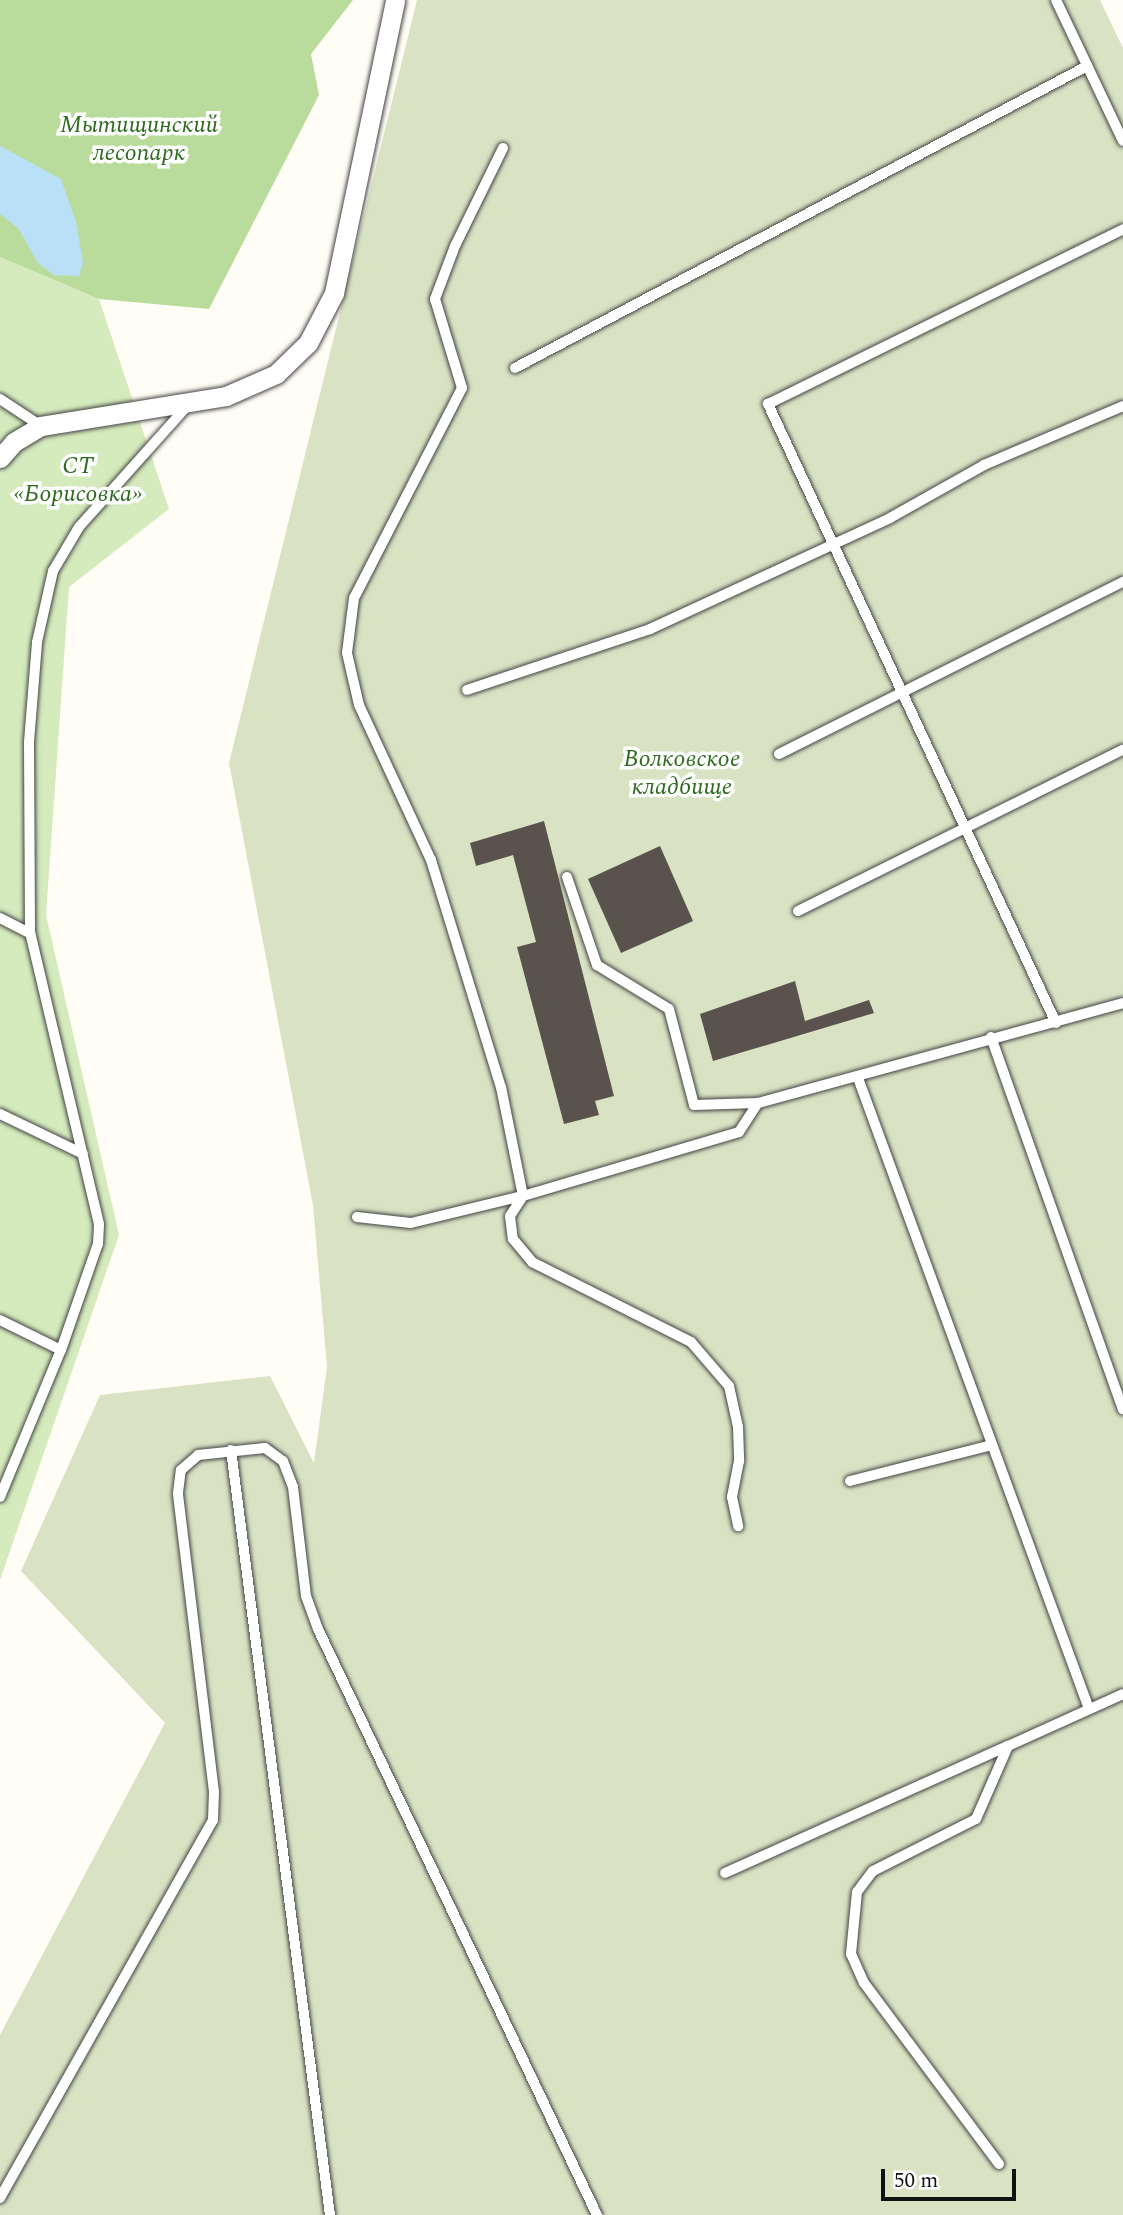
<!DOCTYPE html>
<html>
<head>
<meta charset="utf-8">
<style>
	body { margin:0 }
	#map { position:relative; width:1123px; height:2215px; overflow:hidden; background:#fffdf5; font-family:Spectral,serif }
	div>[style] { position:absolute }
	.green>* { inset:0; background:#d5ebbd }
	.forest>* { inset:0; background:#b9dc9c }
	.cemetery>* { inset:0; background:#d9e3c4 }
	.water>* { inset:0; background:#b9e0f7 }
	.building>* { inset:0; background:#5a524d }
	.roads { filter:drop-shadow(0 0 2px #444) drop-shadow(0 0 2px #444) }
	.lane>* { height:10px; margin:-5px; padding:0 5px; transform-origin:5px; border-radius:5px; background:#fff }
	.street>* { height:19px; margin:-9.5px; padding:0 9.5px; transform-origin:9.5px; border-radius:9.5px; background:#fff }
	span { translate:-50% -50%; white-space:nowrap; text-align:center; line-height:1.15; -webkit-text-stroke:7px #fff; paint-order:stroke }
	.park-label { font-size:24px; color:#2f6b1f; font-style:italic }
	.scale { position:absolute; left:881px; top:2169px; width:135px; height:32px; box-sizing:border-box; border:4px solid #111; border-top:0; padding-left:9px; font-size:21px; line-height:24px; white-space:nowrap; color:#111; -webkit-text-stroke:5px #fff; paint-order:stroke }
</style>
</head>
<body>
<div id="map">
	<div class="green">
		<i style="clip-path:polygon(0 257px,99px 299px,169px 509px,69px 587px,46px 915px,119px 1235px,0 1580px)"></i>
	</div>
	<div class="forest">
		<i style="clip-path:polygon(0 0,353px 0,311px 54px,319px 95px,209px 309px,99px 299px,0 257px)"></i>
	</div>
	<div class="cemetery">
		<i style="clip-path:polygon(417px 0,1100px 0,1123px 48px,1123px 2215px,0 2215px,0 2035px,165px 1723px,21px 1571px,100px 1395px,270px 1376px,314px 1463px,327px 1367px,313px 1205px,229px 763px)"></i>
	</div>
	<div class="water">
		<i style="clip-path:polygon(0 146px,61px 179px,76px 222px,83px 262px,79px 276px,54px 275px,38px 263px,18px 228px,0 214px)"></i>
	</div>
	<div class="building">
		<i style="clip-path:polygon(544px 821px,614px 1096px,595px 1101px,599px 1115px,564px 1124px,517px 947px,536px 942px,513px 855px,476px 866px,470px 843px)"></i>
		<i style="clip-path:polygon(660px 846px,693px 921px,621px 953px,588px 879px)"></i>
		<i style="clip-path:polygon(795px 981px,805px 1021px,869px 1000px,874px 1013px,713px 1061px,700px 1014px)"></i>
	</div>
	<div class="roads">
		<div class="lane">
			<i style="left:1056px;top:0;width:156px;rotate:64.6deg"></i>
			<i style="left:503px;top:148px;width:109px;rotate:116.1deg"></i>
			<i style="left:455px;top:246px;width:57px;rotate:110.7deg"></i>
			<i style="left:435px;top:299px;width:93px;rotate:73.1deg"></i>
			<i style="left:462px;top:388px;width:236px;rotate:117.2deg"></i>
			<i style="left:354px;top:598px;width:55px;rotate:97.3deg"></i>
			<i style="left:347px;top:653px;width:53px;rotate:77deg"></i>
			<i style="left:359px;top:705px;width:171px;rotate:65.1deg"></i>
			<i style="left:431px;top:860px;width:238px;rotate:72.9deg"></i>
			<i style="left:501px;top:1087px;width:111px;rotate:78.6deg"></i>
			<i style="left:523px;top:1196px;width:225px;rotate:-16.5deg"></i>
			<i style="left:739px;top:1132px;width:35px;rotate:-57deg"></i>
			<i style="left:758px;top:1103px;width:378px;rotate:-15.3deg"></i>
			<i style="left:515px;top:368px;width:647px;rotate:-27.83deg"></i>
			<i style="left:0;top:399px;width:49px;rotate:33.4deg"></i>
			<i style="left:467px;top:690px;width:193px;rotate:-18.4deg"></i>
			<i style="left:650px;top:629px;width:264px;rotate:-24.8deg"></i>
			<i style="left:890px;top:518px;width:108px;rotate:-29.4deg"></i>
			<i style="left:984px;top:465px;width:151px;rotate:-23deg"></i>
			<i style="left:779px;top:754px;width:385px;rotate:-26.6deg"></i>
			<i style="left:567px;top:877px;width:93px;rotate:71.2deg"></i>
			<i style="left:597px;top:965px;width:84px;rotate:31.4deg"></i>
			<i style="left:669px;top:1009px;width:99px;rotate:75.4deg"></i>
			<i style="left:694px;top:1105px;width:64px;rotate:-1.8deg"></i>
			<i style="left:798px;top:911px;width:363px;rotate:-26.4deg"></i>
			<i style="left:0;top:918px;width:34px;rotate:27deg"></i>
			<i style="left:1056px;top:1023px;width:683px;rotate:-114.95deg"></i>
			<i style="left:768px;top:404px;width:396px;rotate:-26.2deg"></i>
			<i style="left:991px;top:1037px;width:395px;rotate:70.5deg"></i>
			<i style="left:858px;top:1078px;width:672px;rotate:69.89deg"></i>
			<i style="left:0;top:1114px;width:92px;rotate:25.7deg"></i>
			<i style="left:357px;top:1217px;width:54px;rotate:6.3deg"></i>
			<i style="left:411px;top:1223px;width:115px;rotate:-13.6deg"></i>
			<i style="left:523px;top:1196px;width:24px;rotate:123deg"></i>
			<i style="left:510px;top:1216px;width:23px;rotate:83deg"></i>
			<i style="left:513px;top:1239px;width:30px;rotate:50deg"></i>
			<i style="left:532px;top:1262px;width:178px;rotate:26.7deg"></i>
			<i style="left:691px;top:1342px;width:58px;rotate:49.2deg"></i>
			<i style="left:729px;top:1386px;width:42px;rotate:77.6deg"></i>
			<i style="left:738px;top:1427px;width:34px;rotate:88deg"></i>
			<i style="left:739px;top:1461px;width:37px;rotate:101deg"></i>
			<i style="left:732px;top:1497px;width:30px;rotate:78deg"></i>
			<i style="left:0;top:1320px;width:68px;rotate:26.2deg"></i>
			<i style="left:231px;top:1450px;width:771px;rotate:82.63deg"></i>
			<i style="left:850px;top:1481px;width:146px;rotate:-14.2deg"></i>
			<i style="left:0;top:1497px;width:159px;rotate:-67.5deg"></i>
			<i style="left:61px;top:1350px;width:112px;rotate:-70.8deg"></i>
			<i style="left:98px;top:1244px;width:20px;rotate:-87deg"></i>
			<i style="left:99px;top:1224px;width:299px;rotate:-103.3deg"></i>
			<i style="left:30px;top:933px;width:191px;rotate:-90.3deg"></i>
			<i style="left:29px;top:742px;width:100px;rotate:-85.4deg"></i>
			<i style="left:37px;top:642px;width:73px;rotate:-77.3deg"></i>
			<i style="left:53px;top:571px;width:51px;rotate:-59.4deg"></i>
			<i style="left:79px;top:527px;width:164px;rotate:-48.2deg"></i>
			<i style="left:725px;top:1873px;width:310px;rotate:-24.2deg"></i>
			<i style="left:999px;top:2164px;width:226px;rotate:-126.7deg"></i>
			<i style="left:864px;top:1983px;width:32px;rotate:-114deg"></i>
			<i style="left:851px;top:1954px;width:62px;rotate:-84.5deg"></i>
			<i style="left:857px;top:1892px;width:26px;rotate:-53deg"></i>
			<i style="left:873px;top:1871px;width:115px;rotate:-26.8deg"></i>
			<i style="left:976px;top:1819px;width:80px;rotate:-66.3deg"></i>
			<i style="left:1008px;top:1746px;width:126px;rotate:-24.3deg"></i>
			<i style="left:0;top:2198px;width:434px;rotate:-60.6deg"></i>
			<i style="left:213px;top:1820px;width:28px;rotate:-88deg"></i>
			<i style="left:214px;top:1792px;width:301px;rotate:-96.9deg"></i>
			<i style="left:178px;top:1493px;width:23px;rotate:-83deg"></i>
			<i style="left:181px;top:1470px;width:23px;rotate:-41deg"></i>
			<i style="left:198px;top:1455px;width:67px;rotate:-6deg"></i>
			<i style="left:265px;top:1448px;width:22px;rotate:36deg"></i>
			<i style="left:283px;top:1461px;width:28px;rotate:69deg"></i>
			<i style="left:293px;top:1487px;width:110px;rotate:83.2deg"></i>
			<i style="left:306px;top:1596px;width:35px;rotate:70deg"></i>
			<i style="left:318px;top:1629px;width:649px;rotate:64.54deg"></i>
		</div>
		<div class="street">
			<i style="left:0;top:458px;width:21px;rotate:-49deg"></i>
			<i style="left:14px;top:442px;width:31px;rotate:-31deg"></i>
			<i style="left:41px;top:426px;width:187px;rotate:-9.2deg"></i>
			<i style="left:226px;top:396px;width:55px;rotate:-23.7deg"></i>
			<i style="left:276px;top:374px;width:45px;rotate:-44.1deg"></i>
			<i style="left:308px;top:343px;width:56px;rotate:-62.5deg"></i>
			<i style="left:334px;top:293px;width:299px;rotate:-78.2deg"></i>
		</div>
	</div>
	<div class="park-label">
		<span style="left:139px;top:140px">Мытищинский<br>лесопарк</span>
		<span style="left:78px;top:481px">СТ<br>«Борисовка»</span>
		<span style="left:682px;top:774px">Волковское<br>кладбище</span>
	</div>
	<div class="scale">50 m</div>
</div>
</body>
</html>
